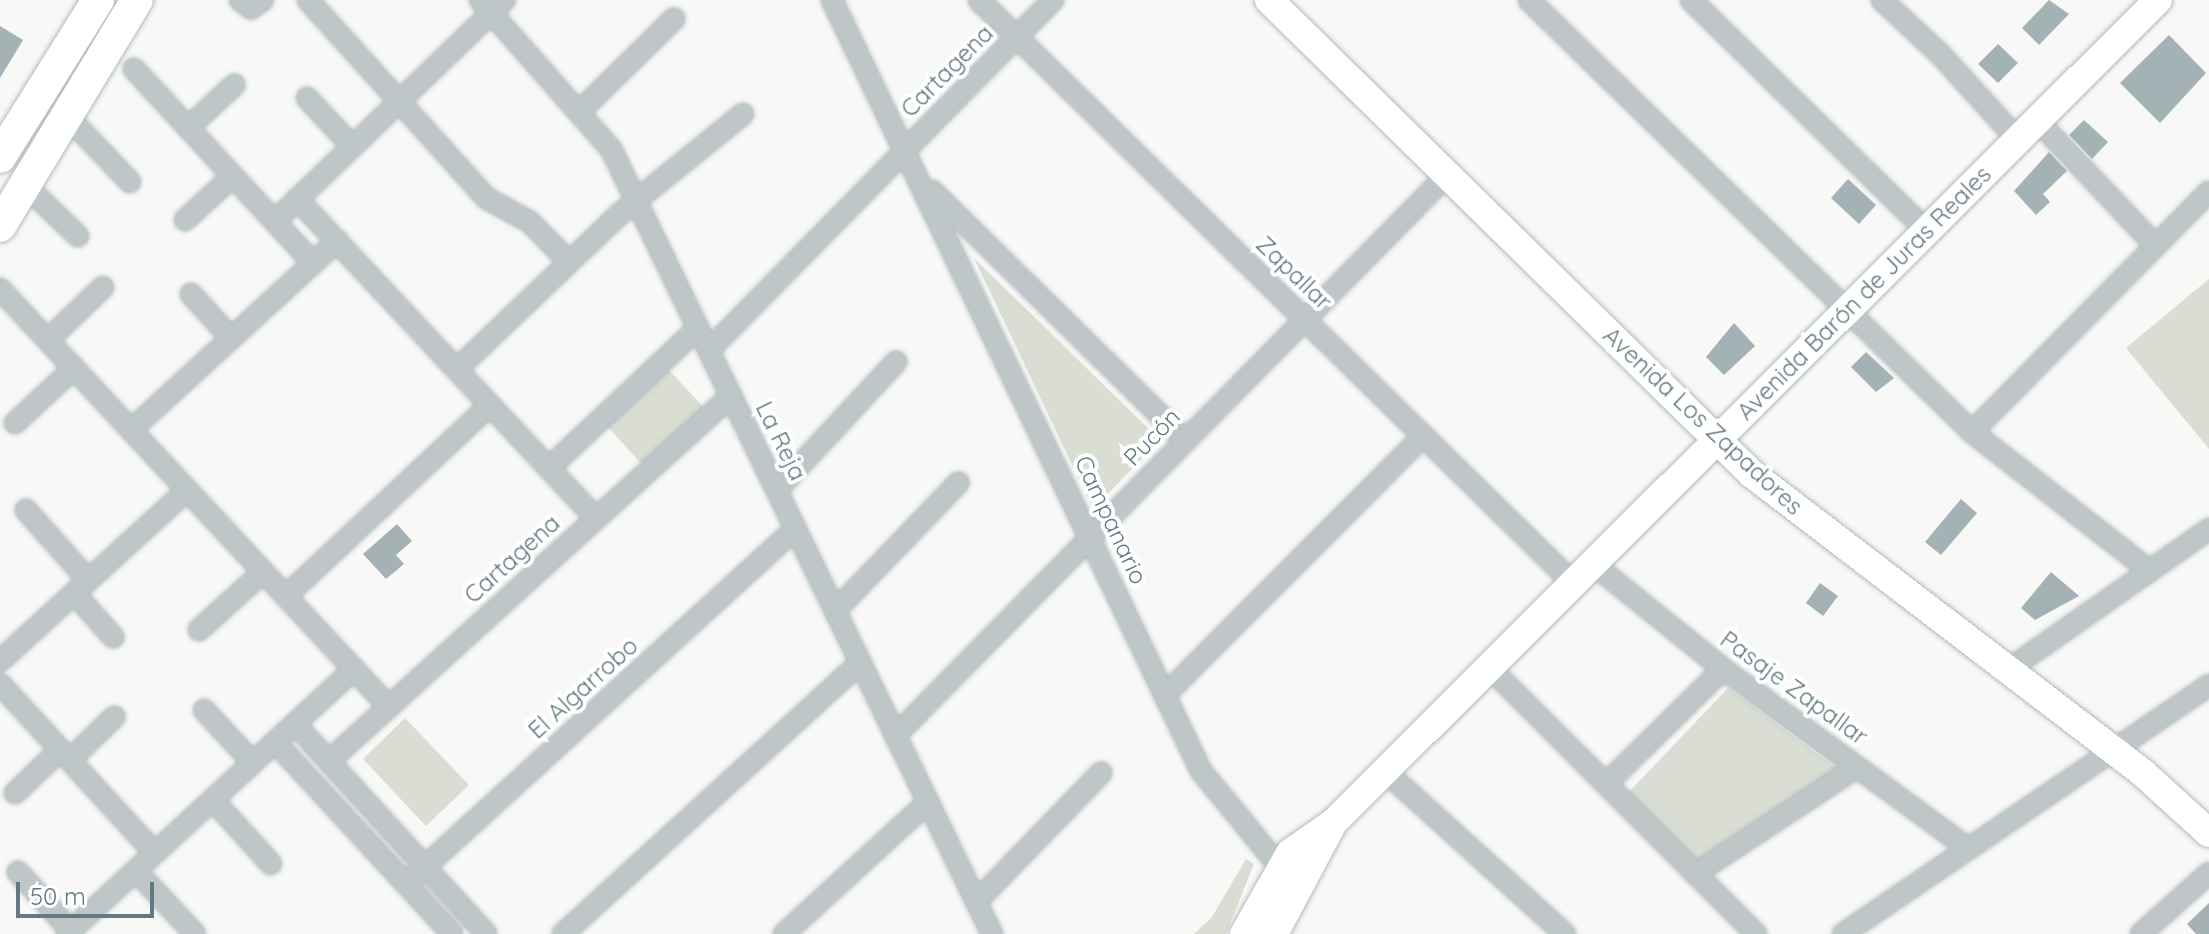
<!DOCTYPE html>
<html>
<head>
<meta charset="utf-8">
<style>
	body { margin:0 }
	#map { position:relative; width:2209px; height:934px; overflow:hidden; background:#f8f8f6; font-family:Quicksand,sans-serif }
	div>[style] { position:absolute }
	.green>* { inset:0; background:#d9ddd4 }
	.building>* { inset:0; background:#a5b2b5 }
	.roads { filter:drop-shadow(0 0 2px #b1babd) drop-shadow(0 0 2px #b1babd) }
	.street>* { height:20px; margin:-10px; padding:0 10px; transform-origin:10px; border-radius:10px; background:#bfc6c8 }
	.secondary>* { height:28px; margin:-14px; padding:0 14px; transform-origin:14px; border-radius:14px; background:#fff }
	.primary>* { height:32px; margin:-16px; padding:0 16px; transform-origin:16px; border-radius:16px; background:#fff }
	span { translate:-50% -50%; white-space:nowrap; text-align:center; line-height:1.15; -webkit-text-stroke:8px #fff; paint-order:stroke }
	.street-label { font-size:24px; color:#627a81 }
	.scale { position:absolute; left:16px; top:882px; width:138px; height:36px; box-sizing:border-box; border:4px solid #627a81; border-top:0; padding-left:10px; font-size:24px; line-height:28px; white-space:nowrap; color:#627a81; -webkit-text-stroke:6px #fff; paint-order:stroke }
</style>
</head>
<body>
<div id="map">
	<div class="green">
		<i style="clip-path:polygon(974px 258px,1160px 440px,1093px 509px)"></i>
		<i style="clip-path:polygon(2209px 279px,2209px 449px,2126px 348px)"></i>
		<i style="clip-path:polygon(668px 369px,708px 412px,646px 469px,607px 426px)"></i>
		<i style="clip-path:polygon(1728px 688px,1838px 769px,1697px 864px,1628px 793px)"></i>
		<i style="clip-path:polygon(405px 718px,469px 785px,426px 826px,363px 759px)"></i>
		<i style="clip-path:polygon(1246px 859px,1254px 864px,1226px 934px,1194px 934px,1212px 917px)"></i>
	</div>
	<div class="building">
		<i style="clip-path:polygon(2049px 0,2069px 14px,2039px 45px,2022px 28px)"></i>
		<i style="clip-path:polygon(0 26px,23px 40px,0 78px)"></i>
		<i style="clip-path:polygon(2169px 35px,2206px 73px,2160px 123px,2120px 83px)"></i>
		<i style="clip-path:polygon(1998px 44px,2018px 63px,1998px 83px,1978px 64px)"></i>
		<i style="clip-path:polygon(2084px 120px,2108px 142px,2092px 159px,2069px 135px)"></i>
		<i style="clip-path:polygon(2049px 152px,2067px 171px,2043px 194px,2050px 202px,2036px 215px,2014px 191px)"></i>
		<i style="clip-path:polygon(1848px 179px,1876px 205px,1859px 224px,1831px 198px)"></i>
		<i style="clip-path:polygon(1734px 323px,1755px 346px,1724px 375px,1706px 357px)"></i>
		<i style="clip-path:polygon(1866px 352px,1894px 378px,1876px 392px,1851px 367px)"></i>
		<i style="clip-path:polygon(1961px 499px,1977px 513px,1941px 555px,1925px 542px)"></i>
		<i style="clip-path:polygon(397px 524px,412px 541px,396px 555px,404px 564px,386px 579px,363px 554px)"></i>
		<i style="clip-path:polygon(2051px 572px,2079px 596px,2035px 620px,2021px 608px)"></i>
		<i style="clip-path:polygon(1820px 583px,1838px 596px,1823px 616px,1806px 603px)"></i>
		<i style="clip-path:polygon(2209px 903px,2209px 934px,2196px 934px,2187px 924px)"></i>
	</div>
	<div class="roads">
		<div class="street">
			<i style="left:240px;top:0;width:14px;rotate:36deg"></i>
			<i style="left:251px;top:8px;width:14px;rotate:-34deg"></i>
			<i style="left:308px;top:0;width:266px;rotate:48deg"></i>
			<i style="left:486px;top:198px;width:50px;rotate:28.6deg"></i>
			<i style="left:530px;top:222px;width:56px;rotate:45.7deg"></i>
			<i style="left:480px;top:0;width:198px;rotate:48.7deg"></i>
			<i style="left:611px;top:149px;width:873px;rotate:64.11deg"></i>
			<i style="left:832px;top:0;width:855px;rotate:64.42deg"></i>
			<i style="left:1201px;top:771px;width:123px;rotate:50.6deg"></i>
			<i style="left:979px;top:0;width:832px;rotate:44.46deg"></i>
			<i style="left:1529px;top:0;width:619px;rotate:44.28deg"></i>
			<i style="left:1972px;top:432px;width:226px;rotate:38deg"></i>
			<i style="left:1691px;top:0;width:330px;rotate:44.4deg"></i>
			<i style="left:1882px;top:0;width:79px;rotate:43deg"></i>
			<i style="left:1940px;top:54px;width:116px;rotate:47.8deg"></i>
			<i style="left:134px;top:69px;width:264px;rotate:47.3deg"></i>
			<i style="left:307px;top:98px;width:66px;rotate:46.8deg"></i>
			<i style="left:582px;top:109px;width:129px;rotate:-44.4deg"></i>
			<i style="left:67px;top:116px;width:91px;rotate:46.3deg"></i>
			<i style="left:2037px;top:120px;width:172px;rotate:46.7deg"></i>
			<i style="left:189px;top:127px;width:62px;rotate:-43deg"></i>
			<i style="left:26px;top:186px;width:72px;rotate:43.9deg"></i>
			<i style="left:932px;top:191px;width:356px;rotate:44.5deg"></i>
			<i style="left:297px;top:199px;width:437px;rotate:46.9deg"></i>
			<i style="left:185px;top:220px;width:65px;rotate:-42.5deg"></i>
			<i style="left:275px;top:221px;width:319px;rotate:-43.9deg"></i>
			<i style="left:0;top:289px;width:571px;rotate:47.06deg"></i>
			<i style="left:191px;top:294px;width:59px;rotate:47.7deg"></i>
			<i style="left:48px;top:340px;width:76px;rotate:-43.9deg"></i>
			<i style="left:709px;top:350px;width:491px;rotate:-45.5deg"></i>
			<i style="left:457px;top:369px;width:226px;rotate:-43.6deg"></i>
			<i style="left:621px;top:213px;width:157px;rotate:-39.1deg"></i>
			<i style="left:15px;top:423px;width:81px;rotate:-43deg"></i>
			<i style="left:131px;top:430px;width:280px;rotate:-42.5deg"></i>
			<i style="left:1972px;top:432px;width:337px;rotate:-45.4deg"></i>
			<i style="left:549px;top:468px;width:204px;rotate:-43.2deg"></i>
			<i style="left:777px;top:490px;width:175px;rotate:-47.1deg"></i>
			<i style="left:26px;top:510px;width:94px;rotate:48.5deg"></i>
			<i style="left:1593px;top:564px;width:167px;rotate:38.9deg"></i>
			<i style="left:1723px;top:669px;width:303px;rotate:36.2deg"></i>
			<i style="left:74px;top:593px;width:59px;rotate:48.4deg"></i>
			<i style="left:286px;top:596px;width:279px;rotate:-43.1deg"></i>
			<i style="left:835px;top:611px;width:178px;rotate:-46.1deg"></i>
			<i style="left:199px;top:630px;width:86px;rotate:-42.2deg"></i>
			<i style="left:0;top:661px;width:253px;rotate:-42.4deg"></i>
			<i style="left:1489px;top:667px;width:378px;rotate:45deg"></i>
			<i style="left:2008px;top:670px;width:246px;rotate:-35deg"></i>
			<i style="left:0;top:684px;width:229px;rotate:47.5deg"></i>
			<i style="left:1165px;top:695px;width:366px;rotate:-45.1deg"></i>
			<i style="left:204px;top:710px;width:72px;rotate:47.2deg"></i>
			<i style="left:295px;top:724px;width:284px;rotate:47.7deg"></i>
			<i style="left:895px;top:736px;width:787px;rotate:-45.46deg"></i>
			<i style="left:275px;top:742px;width:261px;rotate:47.3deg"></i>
			<i style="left:70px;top:760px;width:62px;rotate:-44.3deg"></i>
			<i style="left:329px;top:761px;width:543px;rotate:-42.24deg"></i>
			<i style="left:1385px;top:771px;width:243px;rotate:42.2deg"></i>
			<i style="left:1606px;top:784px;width:164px;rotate:-44.5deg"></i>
			<i style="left:15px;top:793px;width:62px;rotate:-43.7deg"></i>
			<i style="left:213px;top:800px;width:86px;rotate:47.8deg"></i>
			<i style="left:136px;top:871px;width:86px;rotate:46.9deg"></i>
			<i style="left:18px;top:872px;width:79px;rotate:48.1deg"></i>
			<i style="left:1695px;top:874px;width:194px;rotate:-33.4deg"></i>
			<i style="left:406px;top:884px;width:527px;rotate:-42.38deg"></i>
			<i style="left:976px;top:902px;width:180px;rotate:-45.9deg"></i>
			<i style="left:67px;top:934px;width:391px;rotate:-42.7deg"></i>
			<i style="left:563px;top:934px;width:402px;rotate:-42.4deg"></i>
			<i style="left:784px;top:934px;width:194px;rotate:-42.5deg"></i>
			<i style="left:1843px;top:934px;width:443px;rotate:-34.2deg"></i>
			<i style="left:2141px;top:934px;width:91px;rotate:-41.9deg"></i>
		</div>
		<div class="secondary">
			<i style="left:1269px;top:0;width:677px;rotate:44.46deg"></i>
			<i style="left:1752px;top:474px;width:492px;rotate:37.4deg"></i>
			<i style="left:2143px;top:773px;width:89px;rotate:42.3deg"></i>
			<i style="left:1244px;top:934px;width:93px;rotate:-60.4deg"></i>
			<i style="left:1290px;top:853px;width:52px;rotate:-34.9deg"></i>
			<i style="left:1333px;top:823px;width:1165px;rotate:-44.93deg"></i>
			<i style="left:1274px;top:934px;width:126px;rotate:-62deg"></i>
		</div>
		<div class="primary">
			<i style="left:0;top:157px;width:185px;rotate:-58deg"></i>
			<i style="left:0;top:226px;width:264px;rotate:-58.8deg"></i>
		</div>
	</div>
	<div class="street-label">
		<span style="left:947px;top:71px;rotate:-45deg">Cartagena</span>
		<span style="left:1294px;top:273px;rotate:44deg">Zapallar</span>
		<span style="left:1864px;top:293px;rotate:-45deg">Avenida Barón de Juras Reales</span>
		<span style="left:1703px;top:421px;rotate:43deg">Avenida Los Zapadores</span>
		<span style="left:1152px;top:437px;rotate:-46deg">Pucón</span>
		<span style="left:781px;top:441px;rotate:64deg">La Reja</span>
		<span style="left:1111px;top:520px;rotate:65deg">Campanario</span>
		<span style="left:512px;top:559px;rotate:-42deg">Cartagena</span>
		<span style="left:583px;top:688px;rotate:-42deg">El Algarrobo</span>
		<span style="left:1794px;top:688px;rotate:36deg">Pasaje Zapallar</span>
	</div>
	<div class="scale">50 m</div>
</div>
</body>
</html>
